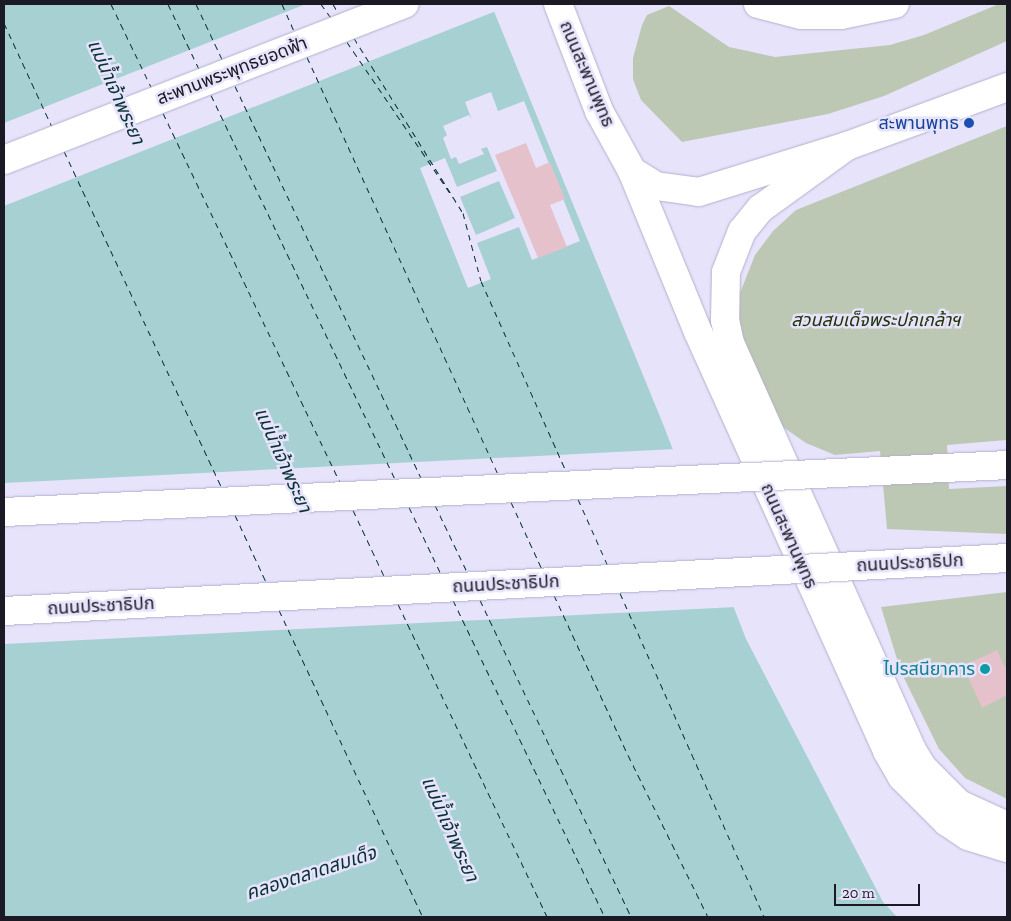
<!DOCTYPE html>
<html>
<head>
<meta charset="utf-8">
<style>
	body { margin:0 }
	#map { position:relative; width:1011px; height:921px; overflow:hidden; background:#e6e3fb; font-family:"Zilla Slab","Noto Sans Thai",serif }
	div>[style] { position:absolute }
	.green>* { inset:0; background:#bdc8b4 }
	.water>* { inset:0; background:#a6d0d2 }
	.pier>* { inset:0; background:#e6e3fb }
	.ferry>* { height:1px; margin-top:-0.5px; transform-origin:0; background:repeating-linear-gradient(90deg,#073234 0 6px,transparent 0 11px) }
	.building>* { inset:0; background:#e4c1cb }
	.roads { filter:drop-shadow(0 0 1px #b4b0cd) drop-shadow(0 0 1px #b4b0cd) }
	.secondary>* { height:28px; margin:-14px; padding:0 14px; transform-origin:14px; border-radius:14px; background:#fff }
	.primary>* { height:28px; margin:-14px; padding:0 14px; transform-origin:14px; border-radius:14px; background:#fff }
	.bridges { filter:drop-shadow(0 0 1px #b4b0cd) drop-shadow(0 0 1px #b4b0cd) }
	.primary-bridge>* { height:28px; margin:-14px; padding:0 14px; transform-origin:14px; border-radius:14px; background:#fff }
	.dots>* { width:14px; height:14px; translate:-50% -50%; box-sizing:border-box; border:2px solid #e6e3fb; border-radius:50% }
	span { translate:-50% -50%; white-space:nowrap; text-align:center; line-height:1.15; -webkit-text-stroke:5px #e6e3fb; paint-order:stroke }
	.street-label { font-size:18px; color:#1b1a24 }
	.transit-label { font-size:18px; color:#164399 }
	.right { translate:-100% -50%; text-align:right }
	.park-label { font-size:18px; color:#203608; font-style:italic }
	.culture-label { font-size:18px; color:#0d838f }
	.water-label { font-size:19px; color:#073234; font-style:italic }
	.frame { position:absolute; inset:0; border:5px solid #1b1a24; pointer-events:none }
	.scale { position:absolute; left:834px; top:884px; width:86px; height:22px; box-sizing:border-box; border:2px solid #1b1a24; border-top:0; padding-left:6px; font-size:15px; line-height:18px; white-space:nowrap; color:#1b1a24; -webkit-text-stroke:4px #e6e3fb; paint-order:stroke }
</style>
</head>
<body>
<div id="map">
	<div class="green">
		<i style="clip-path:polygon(999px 4px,1007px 4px,1007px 41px,884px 96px,828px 114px,682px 142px,641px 100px,633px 79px,633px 58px,642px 25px,647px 15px,669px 6px,729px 47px,775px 57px,890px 45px,924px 35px)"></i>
		<i style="clip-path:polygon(1007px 126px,1007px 440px,947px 445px,949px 489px,1007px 486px,1007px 534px,887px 529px,880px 451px,835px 455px,806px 443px,780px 425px,740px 336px,740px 293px,755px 255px,773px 231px,796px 210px)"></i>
		<i style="clip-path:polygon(1007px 592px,1007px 799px,965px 778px,939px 749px,901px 672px,881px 607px)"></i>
	</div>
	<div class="water">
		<i style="clip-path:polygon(4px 4px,491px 4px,663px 424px,746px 639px,883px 902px,897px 917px,4px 917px)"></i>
	</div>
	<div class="pier">
		<i style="clip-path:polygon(306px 4px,493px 4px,496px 11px,4px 206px,4px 123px)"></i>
		<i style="clip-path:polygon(evenodd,491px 92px,498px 111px,524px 101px,580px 241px,532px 260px,519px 227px,477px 243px,491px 279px,468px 288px,420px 168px,445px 158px,457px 187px,497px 171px,487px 147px,481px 149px,484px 154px,459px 164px,456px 157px,451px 159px,443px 138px,447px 135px,443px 126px,469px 115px,472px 120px,465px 102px,491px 92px,499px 181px,515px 218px,476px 235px,460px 197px,499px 181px)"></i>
		<i style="clip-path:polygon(675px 449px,736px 607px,4px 644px,4px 483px)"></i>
	</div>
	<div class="ferry">
		<i style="left:111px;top:4px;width:94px;rotate:64.2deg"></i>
		<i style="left:168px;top:4px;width:74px;rotate:64.5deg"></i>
		<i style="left:196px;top:4px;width:61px;rotate:64.7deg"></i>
		<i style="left:282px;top:4px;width:32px;rotate:66deg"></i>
		<i style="left:321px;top:4px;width:17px;rotate:54deg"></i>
		<i style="left:333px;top:4px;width:14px;rotate:60deg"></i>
		<i style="left:4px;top:23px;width:115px;rotate:65.2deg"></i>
		<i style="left:354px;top:38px;width:206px;rotate:58.1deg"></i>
		<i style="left:463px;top:213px;width:70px;rotate:75.2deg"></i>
		<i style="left:481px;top:281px;width:210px;rotate:65.9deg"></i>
		<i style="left:347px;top:42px;width:186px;rotate:55.7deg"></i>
		<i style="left:307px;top:57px;width:461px;rotate:65.4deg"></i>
		<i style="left:235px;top:86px;width:435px;rotate:64.6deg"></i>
		<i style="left:211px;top:95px;width:428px;rotate:64.4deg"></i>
		<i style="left:163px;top:113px;width:410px;rotate:64.4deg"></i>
		<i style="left:64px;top:151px;width:373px;rotate:64.9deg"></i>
		<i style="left:578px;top:499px;width:73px;rotate:65.9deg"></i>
		<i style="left:511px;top:502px;width:74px;rotate:65.2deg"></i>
		<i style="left:435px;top:505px;width:76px;rotate:64.4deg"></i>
		<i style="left:409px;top:507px;width:74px;rotate:64.5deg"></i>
		<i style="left:353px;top:510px;width:75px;rotate:64.8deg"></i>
		<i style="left:235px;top:515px;width:76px;rotate:65.1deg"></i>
		<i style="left:620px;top:593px;width:355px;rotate:66deg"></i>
		<i style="left:554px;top:595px;width:176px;rotate:65.2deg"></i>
		<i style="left:628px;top:755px;width:181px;rotate:63.7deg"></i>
		<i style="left:453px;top:600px;width:352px;rotate:64.4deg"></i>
		<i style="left:480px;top:600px;width:351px;rotate:64.5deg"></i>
		<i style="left:398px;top:604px;width:347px;rotate:64.5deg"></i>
		<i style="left:279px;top:610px;width:339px;rotate:64.9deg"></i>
	</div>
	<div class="building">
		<i style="clip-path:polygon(526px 143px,536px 168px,550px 162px,565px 199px,550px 205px,567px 247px,538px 258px,495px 155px)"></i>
		<i style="clip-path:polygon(997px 650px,1007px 671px,1007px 695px,982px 708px,963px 666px)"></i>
	</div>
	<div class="roads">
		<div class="secondary">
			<i style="left:558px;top:4px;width:115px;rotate:69deg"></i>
			<i style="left:599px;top:111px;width:68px;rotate:61.2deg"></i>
			<i style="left:632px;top:171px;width:174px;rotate:67.7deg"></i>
			<i style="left:698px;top:332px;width:460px;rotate:65.7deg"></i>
			<i style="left:887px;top:751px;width:30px;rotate:60deg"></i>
			<i style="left:902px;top:777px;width:64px;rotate:45deg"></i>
			<i style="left:947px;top:822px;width:25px;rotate:34deg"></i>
			<i style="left:968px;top:836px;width:41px;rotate:17.1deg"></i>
			<i style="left:758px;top:4px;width:44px;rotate:14.3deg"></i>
			<i style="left:801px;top:15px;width:40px"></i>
			<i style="left:841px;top:15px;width:55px;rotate:-11.5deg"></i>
			<i style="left:4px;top:160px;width:430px;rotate:-21.3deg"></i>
			<i style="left:632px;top:171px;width:28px;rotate:32deg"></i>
			<i style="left:656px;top:186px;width:43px;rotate:7.9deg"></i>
			<i style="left:699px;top:192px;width:155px;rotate:-17.3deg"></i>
			<i style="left:847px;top:146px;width:171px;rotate:-20.2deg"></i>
		</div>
		<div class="primary">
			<i style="left:847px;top:146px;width:107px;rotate:144.1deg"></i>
			<i style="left:760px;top:209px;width:28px;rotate:129deg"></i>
			<i style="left:742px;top:231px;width:44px;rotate:111.3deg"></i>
			<i style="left:726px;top:272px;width:48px;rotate:91.2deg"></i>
			<i style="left:725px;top:320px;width:24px;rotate:78deg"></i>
			<i style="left:730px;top:343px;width:446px;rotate:65.9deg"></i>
			<i style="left:912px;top:750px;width:21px;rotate:59deg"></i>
			<i style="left:923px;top:768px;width:51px;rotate:45deg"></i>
			<i style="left:959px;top:804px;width:53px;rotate:24.6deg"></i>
		</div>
	</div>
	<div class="bridges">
		<div class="primary-bridge">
			<i style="left:4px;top:512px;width:1004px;rotate:-2.68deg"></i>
			<i style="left:4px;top:611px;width:1004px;rotate:-3.02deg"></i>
		</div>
	</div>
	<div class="dots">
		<i style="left:969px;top:123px;background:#1a4fb4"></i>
		<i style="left:985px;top:669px;background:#0f9aa8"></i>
	</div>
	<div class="street-label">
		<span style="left:232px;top:71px;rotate:-21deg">สะพานพระพุทธยอดฟ้า</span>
		<span style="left:587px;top:74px;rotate:67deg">ถนนสะพานพุทธ</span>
		<span style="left:789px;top:536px;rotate:66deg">ถนนสะพานพุทธ</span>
		<span style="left:910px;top:563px;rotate:-3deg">ถนนประชาธิปก</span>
		<span style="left:506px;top:584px;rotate:-3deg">ถนนประชาธิปก</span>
		<span style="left:101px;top:606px;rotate:-3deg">ถนนประชาธิปก</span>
	</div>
	<div class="transit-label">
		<span class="right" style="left:959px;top:123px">สะพานพุทธ</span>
	</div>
	<div class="park-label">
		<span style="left:876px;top:320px">สวนสมเด็จพระปกเกล้าฯ</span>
	</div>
	<div class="culture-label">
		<span class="right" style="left:975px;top:669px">ไปรสนียาคาร</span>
	</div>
	<div class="water-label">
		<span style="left:116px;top:92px;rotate:66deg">แม่น้ำเจ้าพระยา</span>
		<span style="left:283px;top:460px;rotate:66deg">แม่น้ำเจ้าพระยา</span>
		<span style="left:450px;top:829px;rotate:66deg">แม่น้ำเจ้าพระยา</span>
		<span style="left:311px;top:873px;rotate:-18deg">คลองตลาดสมเด็จ</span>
	</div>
	<div class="frame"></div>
	<div class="scale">20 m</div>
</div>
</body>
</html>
